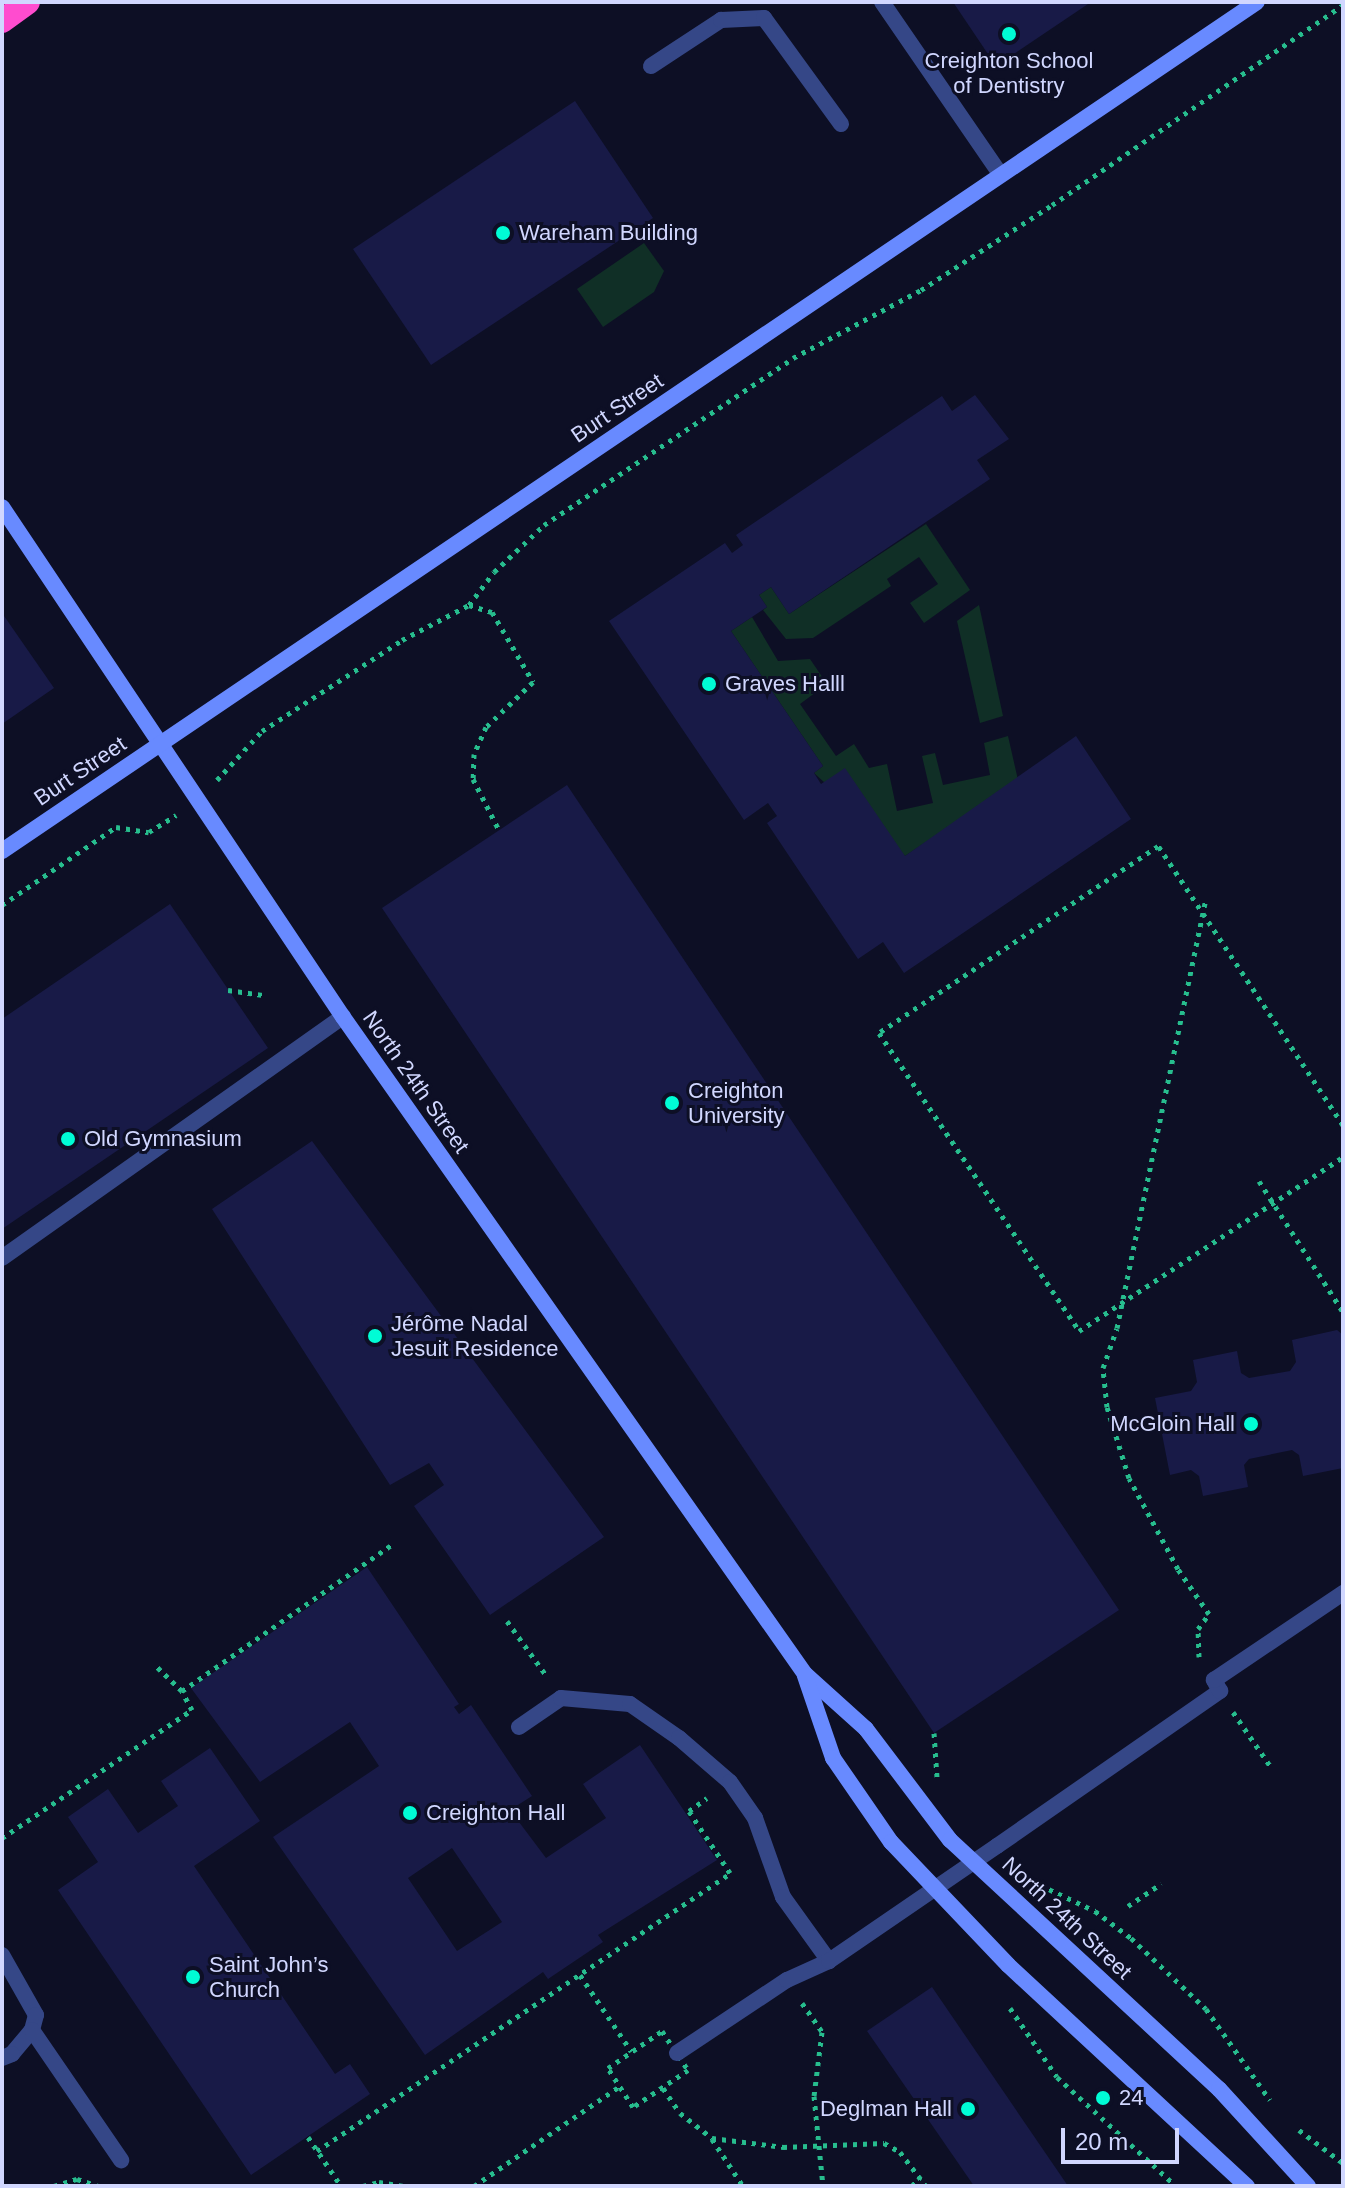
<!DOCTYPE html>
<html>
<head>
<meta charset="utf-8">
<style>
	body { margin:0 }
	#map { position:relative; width:1345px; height:2188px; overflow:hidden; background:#0d0f25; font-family:Helvetica,sans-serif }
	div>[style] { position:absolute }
	.green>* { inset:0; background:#102f26 }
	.building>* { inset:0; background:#181a47 }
	.path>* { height:5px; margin-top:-2.5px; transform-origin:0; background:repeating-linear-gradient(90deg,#27bd8e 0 4px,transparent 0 10px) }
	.lane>* { height:16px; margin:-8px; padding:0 8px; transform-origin:8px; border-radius:8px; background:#354787 }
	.street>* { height:16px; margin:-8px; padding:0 8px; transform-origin:8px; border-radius:8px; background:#354787 }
	.secondary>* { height:16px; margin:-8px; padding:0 8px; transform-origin:8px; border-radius:8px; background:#688aff }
	.highway>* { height:24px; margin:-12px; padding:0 12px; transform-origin:12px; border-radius:12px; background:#ff4ccf }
	.dots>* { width:22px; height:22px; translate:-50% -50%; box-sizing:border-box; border:4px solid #0d0f25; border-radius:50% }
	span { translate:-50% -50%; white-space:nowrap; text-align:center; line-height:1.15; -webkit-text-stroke:6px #0d0f25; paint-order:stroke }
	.poi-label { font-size:22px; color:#d1d7ff }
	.left { translate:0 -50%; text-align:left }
	.right { translate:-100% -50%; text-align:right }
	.street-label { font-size:22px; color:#d1d7ff }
	.frame { position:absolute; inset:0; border:4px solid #d1d7ff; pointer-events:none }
	.scale { position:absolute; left:1061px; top:2128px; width:118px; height:36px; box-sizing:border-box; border:4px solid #d1d7ff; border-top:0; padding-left:10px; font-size:24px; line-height:28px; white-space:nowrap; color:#d1d7ff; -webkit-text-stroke:6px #0d0f25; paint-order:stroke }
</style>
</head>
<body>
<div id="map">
	<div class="green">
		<i style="clip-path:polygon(644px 243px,664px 271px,654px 292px,603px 327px,577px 289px)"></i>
		<i style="clip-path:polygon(926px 524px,970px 590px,924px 623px,910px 603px,938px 584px,919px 557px,887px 579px,891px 586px,813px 638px,786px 639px,763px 610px,767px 607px,759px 595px,771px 587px,789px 614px)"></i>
		<i style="clip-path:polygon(979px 605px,1003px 716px,980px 723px,957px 621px)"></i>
		<i style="clip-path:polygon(752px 617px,778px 661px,810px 659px,827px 684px,800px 704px,836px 756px,854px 744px,869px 768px,887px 764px,897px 811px,933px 803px,922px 756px,935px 753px,943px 785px,990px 775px,984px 743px,1008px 736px,1018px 780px,905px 856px,814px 773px,823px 766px,731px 631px)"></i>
	</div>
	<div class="building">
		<i style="clip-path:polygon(953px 2px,1091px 2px,996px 66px)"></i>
		<i style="clip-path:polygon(575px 101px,653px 218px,431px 365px,353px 249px)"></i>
		<i style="clip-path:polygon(975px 395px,1009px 439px,977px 460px,990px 479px,789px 614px,771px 587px,759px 595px,767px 607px,731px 631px,823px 766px,814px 773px,821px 784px,845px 768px,905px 856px,1076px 736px,1131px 819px,904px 973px,883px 942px,858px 959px,767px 823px,777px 816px,768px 803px,744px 820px,609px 621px,725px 543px,732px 553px,743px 545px,736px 535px,942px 396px,952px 411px)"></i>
		<i style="clip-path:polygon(2px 613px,54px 688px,2px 724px)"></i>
		<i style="clip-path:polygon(567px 785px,1119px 1610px,934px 1733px,382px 908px)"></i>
		<i style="clip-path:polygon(170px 904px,268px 1048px,2px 1229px,2px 1019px)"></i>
		<i style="clip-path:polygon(312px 1141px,604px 1537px,490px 1615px,414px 1506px,444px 1485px,429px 1463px,390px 1485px,212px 1209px)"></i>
		<i style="clip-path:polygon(1337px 1330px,1343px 1335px,1343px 1468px,1303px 1476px,1299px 1455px,1292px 1450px,1249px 1459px,1244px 1465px,1248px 1487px,1203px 1496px,1199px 1476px,1191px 1470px,1170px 1475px,1155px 1398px,1191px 1391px,1197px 1382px,1193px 1360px,1237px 1351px,1241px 1373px,1249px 1378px,1290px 1371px,1296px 1362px,1292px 1340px)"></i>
		<i style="clip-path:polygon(evenodd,367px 1567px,459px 1704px,454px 1707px,459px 1714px,471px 1705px,532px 1796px,510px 1810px,546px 1858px,606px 1818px,583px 1784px,640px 1745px,717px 1860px,598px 1935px,603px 1942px,548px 1979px,543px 1972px,425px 2055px,273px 1837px,379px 1766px,350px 1722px,260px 1782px,191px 1688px,367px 1567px,452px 1848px,502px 1922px,457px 1951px,408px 1878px,452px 1848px)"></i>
		<i style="clip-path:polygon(210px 1748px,260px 1821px,194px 1866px,335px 2074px,350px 2064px,370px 2094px,251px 2175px,58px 1890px,98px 1862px,68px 1817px,108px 1789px,138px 1833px,178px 1806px,161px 1781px)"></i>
		<i style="clip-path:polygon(932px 1987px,1068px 2186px,974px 2186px,867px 2031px)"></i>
	</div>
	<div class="path">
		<i style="left:469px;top:605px;width:41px;rotate:-52.9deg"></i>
		<i style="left:494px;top:572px;width:69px;rotate:-43.2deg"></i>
		<i style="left:544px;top:525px;width:300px;rotate:-33.8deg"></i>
		<i style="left:793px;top:358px;width:145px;rotate:-28deg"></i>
		<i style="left:921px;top:290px;width:156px;rotate:-33deg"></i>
		<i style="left:1052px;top:205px;width:353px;rotate:-34.5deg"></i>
		<i style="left:217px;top:780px;width:67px;rotate:-47.4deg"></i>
		<i style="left:262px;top:731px;width:167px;rotate:-33deg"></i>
		<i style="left:402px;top:640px;width:76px;rotate:-27.6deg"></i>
		<i style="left:469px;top:605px;width:24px;rotate:17deg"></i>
		<i style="left:492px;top:612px;width:81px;rotate:59.6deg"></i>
		<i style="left:533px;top:682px;width:65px;rotate:136.2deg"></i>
		<i style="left:486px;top:727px;width:30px;rotate:114deg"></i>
		<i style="left:474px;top:754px;width:25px;rotate:92deg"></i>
		<i style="left:473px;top:779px;width:57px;rotate:63deg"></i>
		<i style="left:2px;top:905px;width:138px;rotate:-34.4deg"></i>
		<i style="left:116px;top:827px;width:33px;rotate:9deg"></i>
		<i style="left:149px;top:832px;width:32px;rotate:-32deg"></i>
		<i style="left:228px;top:990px;width:37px;rotate:8deg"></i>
		<i style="left:1343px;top:1125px;width:335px;rotate:-123.5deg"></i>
		<i style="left:1158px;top:846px;width:336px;rotate:146.2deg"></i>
		<i style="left:879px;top:1033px;width:359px;rotate:56.1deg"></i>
		<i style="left:1079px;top:1331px;width:316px;rotate:-33.4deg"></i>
		<i style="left:1259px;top:1181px;width:156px;rotate:57.3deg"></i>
		<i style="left:507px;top:1621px;width:67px;rotate:54.2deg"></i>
		<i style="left:1199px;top:1657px;width:28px;rotate:-92deg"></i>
		<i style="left:1198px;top:1629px;width:19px;rotate:-54deg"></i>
		<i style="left:1209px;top:1614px;width:55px;rotate:-124.6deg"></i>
		<i style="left:1178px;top:1569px;width:103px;rotate:-118.3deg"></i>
		<i style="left:1129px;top:1478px;width:74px;rotate:-107.2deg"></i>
		<i style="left:1107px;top:1407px;width:39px;rotate:-96deg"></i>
		<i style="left:1103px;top:1368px;width:42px;rotate:-70.7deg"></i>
		<i style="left:1117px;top:1328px;width:437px;rotate:-78.3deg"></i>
		<i style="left:182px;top:1691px;width:257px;rotate:-34.9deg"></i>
		<i style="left:1233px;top:1712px;width:67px;rotate:55.4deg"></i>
		<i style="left:934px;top:1733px;width:44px;rotate:86.1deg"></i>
		<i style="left:2px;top:1838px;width:229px;rotate:-34deg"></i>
		<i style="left:192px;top:1710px;width:21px;rotate:-118deg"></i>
		<i style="left:182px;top:1691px;width:39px;rotate:-136deg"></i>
		<i style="left:1040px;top:1885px;width:61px;rotate:25.3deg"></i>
		<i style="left:1095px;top:1911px;width:45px;rotate:36.9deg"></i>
		<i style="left:1131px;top:1938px;width:103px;rotate:43.4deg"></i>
		<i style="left:1206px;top:2009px;width:111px;rotate:54.9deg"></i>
		<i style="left:1128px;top:1906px;width:40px;rotate:-34deg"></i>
		<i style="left:580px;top:1975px;width:92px;rotate:56.1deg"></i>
		<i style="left:802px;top:2003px;width:35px;rotate:55deg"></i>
		<i style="left:822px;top:2032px;width:64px;rotate:97.1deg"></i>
		<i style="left:814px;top:2096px;width:90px;rotate:84.3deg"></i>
		<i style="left:1010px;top:2008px;width:83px;rotate:55.7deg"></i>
		<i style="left:1057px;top:2077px;width:161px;rotate:42.5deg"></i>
		<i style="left:662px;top:2031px;width:47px;rotate:56.3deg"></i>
		<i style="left:688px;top:2070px;width:66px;rotate:146.1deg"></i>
		<i style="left:633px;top:2107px;width:46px;rotate:-122.7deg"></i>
		<i style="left:608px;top:2068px;width:65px;rotate:-34.4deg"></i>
		<i style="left:663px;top:2088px;width:30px;rotate:56deg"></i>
		<i style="left:680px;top:2113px;width:41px;rotate:38deg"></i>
		<i style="left:712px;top:2138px;width:72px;rotate:7.2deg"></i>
		<i style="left:783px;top:2147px;width:101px;rotate:-2.3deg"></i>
		<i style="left:884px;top:2143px;width:18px;rotate:29deg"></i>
		<i style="left:900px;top:2152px;width:43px;rotate:52.6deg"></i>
		<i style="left:1299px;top:2130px;width:55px;rotate:36.9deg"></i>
		<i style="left:308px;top:2137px;width:59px;rotate:56deg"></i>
		<i style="left:712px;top:2139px;width:56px;rotate:56.6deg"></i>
		<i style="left:317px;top:2151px;width:498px;rotate:-33.9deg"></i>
		<i style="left:730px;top:1873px;width:74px;rotate:-123.5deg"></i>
		<i style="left:689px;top:1811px;width:22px;rotate:-36deg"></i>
		<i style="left:54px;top:2186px;width:24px;rotate:-17deg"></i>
		<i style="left:77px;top:2179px;width:22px;rotate:18deg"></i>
		<i style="left:363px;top:2186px;width:16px;rotate:-14deg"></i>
		<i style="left:379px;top:2182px;width:25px;rotate:9deg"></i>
		<i style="left:474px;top:2186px;width:177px;rotate:-34.4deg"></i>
		<i style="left:912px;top:2186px;width:12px;rotate:-48deg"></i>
	</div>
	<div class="lane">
		<i style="left:651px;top:66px;width:84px;rotate:-33.3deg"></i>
		<i style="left:721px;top:20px;width:43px;rotate:-2.7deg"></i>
		<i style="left:764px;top:18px;width:131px;rotate:54deg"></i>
		<i style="left:2px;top:1258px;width:418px;rotate:-35.3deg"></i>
		<i style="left:519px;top:1727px;width:51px;rotate:-34.6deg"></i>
		<i style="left:561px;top:1698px;width:69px;rotate:5deg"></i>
		<i style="left:630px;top:1704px;width:60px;rotate:34.8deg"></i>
		<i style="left:679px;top:1738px;width:67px;rotate:40.8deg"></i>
		<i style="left:730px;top:1782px;width:44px;rotate:55.2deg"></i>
		<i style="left:755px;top:1818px;width:84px;rotate:70.5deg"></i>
		<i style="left:783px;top:1897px;width:79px;rotate:54.3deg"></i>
		<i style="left:2px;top:1955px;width:69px;rotate:60.5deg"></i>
		<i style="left:36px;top:2015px;width:16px;rotate:105deg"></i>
		<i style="left:32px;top:2030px;width:31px;rotate:130deg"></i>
		<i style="left:12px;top:2054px;width:11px;rotate:158deg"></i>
		<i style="left:32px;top:2030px;width:158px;rotate:55.6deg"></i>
	</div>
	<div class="street">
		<i style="left:882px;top:2px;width:209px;rotate:55.5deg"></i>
		<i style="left:677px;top:2053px;width:132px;rotate:-33.6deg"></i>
		<i style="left:787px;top:1980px;width:46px;rotate:-24.3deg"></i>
		<i style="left:829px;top:1961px;width:204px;rotate:-34.4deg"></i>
		<i style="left:997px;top:1846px;width:272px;rotate:-34.8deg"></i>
		<i style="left:1220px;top:1691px;width:13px;rotate:-119deg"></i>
		<i style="left:1214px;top:1680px;width:156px;rotate:-34deg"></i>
	</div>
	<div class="secondary">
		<i style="left:2px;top:507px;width:613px;rotate:56.23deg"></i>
		<i style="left:343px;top:1017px;width:803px;rotate:54.89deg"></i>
		<i style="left:805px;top:1674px;width:82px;rotate:42deg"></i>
		<i style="left:866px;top:1729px;width:139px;rotate:52.9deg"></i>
		<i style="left:950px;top:1840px;width:367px;rotate:42.8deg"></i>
		<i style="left:1219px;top:2089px;width:132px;rotate:47.5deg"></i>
		<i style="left:2px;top:851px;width:1515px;rotate:-34.08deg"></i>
		<i style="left:805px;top:1676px;width:87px;rotate:71.1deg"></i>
		<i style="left:833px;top:1758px;width:102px;rotate:55.4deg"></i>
		<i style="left:891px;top:1842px;width:170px;rotate:46.4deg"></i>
		<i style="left:1008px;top:1965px;width:326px;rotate:42.8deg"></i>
	</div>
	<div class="highway">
		<i style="left:2px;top:21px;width:32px;rotate:-36deg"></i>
	</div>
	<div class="dots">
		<i style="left:1009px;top:34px;background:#00fcd5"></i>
		<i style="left:503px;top:233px;background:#00fcd5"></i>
		<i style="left:709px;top:684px;background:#00fcd5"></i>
		<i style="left:672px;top:1103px;background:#00fcd5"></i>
		<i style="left:68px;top:1139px;background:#00fcd5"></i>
		<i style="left:375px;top:1336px;background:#00fcd5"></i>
		<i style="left:1251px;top:1424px;background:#00fcd5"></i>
		<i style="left:410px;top:1813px;background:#00fcd5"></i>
		<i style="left:193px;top:1977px;background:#00fcd5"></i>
		<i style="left:1103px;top:2098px;background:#00fcd5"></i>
		<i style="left:968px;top:2109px;background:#00fcd5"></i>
	</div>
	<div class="poi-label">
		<span style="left:1009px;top:73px">Creighton School<br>of Dentistry</span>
		<span class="left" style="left:519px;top:233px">Wareham Building</span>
		<span class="left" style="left:725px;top:684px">Graves Halll</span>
		<span class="left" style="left:688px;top:1103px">Creighton<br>University</span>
		<span class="left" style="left:84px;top:1139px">Old Gymnasium</span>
		<span class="left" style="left:391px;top:1336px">Jérôme Nadal<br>Jesuit Residence</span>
		<span class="right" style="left:1235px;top:1424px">McGloin Hall</span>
		<span class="left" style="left:426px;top:1813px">Creighton Hall</span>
		<span class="left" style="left:209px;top:1977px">Saint John’s<br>Church</span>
		<span class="left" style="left:1119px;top:2098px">24</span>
		<span class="right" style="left:952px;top:2109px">Deglman Hall</span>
	</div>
	<div class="street-label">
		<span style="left:617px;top:408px;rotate:-34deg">Burt Street</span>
		<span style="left:80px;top:771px;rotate:-34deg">Burt Street</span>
		<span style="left:416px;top:1082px;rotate:55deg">North 24th Street</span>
		<span style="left:1067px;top:1918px;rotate:43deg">North 24th Street</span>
	</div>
	<div class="frame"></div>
	<div class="scale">20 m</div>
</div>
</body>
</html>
